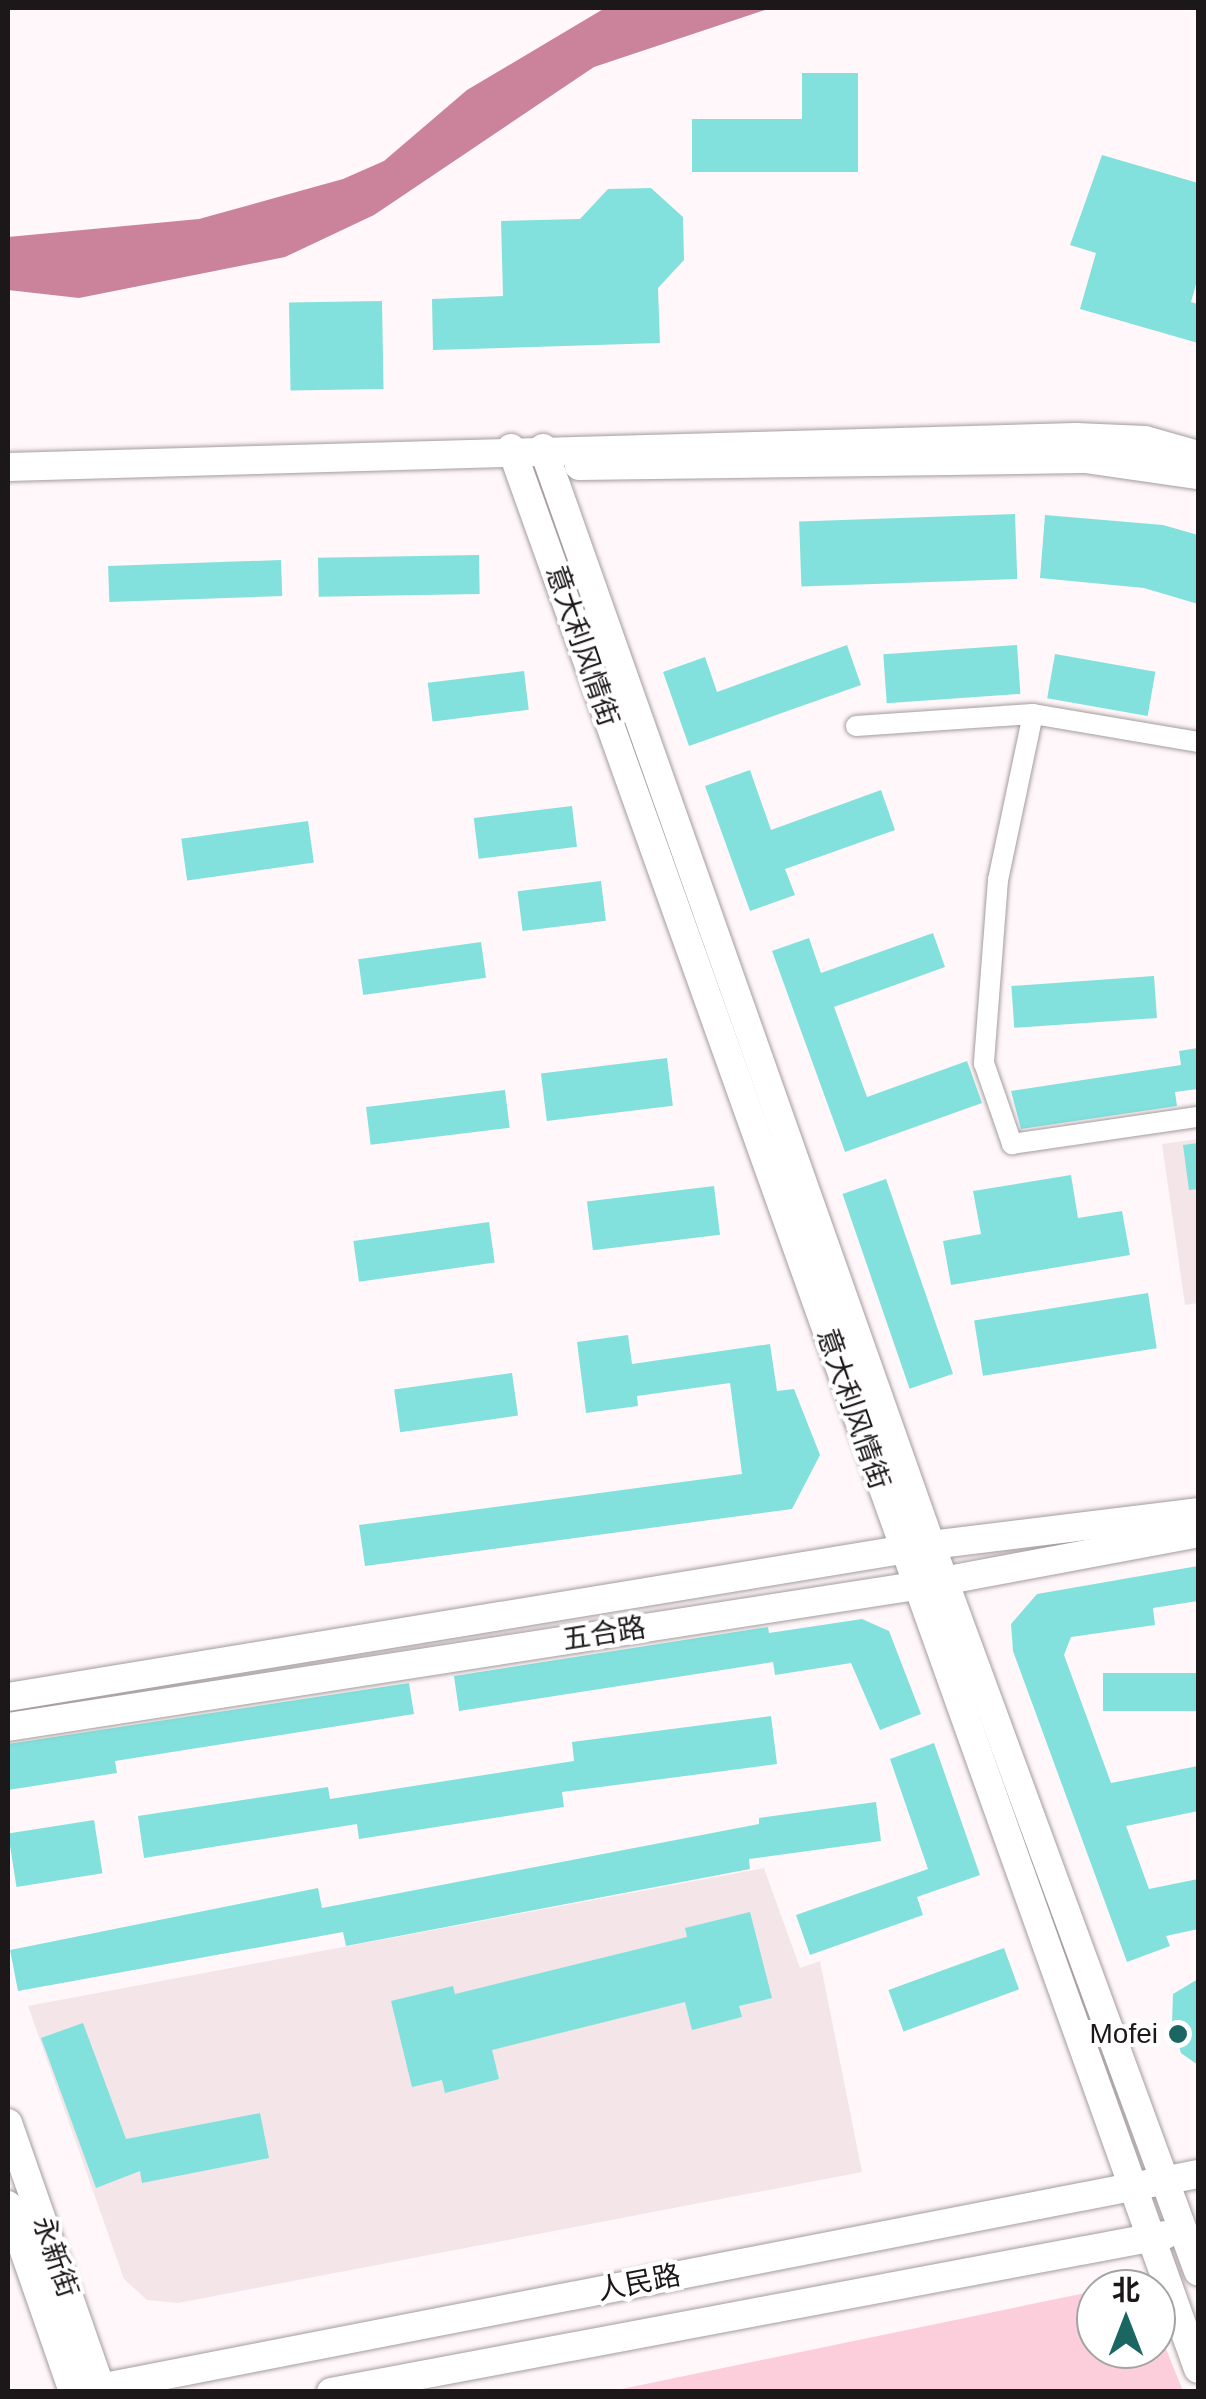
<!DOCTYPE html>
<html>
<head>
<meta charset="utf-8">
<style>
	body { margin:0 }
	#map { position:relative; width:1206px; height:2399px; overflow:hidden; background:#fff7f9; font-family:Helvetica,"Noto Sans SC",sans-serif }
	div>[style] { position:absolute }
	.built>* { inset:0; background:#f4e5e9 }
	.green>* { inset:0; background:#fccedc }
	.water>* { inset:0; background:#ca839a }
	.building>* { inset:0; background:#82e1dc; transform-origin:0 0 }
	.roads { filter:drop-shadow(0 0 2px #a59c9e) drop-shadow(0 0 2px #a59c9e) }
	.street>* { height:20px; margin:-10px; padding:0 10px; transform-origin:10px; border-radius:10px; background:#fff }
	.secondary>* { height:28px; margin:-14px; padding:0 14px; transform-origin:14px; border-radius:14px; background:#fff }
	.dots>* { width:28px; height:28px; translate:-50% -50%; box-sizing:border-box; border:5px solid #fff; border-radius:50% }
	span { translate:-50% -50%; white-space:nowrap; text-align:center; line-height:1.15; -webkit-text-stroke:8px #fff; paint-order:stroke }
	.street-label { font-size:28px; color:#1c1819 }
	.poi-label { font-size:28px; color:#1c1819 }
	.right { translate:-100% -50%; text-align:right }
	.frame { position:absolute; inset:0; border:10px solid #1c1819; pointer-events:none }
	.north { position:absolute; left:1076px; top:2269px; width:100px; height:100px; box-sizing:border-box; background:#fff; border:2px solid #a4a3a3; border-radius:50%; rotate:0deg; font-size:28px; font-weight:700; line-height:40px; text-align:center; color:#1c1819 }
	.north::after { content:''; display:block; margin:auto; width:35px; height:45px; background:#196663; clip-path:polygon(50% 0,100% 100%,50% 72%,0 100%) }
</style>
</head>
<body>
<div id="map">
	<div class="built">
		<i style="clip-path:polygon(1198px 1139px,1198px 1303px,1185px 1305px,1162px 1144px)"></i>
		<i style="clip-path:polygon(764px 1868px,800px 1968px,820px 1961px,862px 2172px,178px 2303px,147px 2300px,124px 2279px,28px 2006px)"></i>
	</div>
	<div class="green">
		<i style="clip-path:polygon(1095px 2291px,1096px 2349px,1156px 2349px,1156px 2324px,1183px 2391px,612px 2391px)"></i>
	</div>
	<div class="water">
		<i style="clip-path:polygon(605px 8px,771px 8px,594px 67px,374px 215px,285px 257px,79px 298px,8px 290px,8px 237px,199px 219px,343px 179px,384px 161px,467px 90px)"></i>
	</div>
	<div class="building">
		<i style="clip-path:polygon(802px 73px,858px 73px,858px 172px,692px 172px,692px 119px,802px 119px)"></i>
		<i style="clip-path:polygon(1102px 155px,1198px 183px,1198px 277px,1191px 302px,1198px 304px,1198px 343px,1080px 309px,1096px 253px,1070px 245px)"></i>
		<i style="clip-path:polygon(651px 188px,683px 217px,684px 260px,658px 288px,660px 343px,433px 350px,432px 299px,503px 296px,501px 221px,580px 219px,608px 189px)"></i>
		<i style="left:382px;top:301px;width:88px;height:93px;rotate:89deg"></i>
		<i style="left:1015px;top:514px;width:65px;height:216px;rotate:88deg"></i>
		<i style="clip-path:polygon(1045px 515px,1163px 525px,1198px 535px,1198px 604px,1144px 588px,1040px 578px)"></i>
		<i style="left:479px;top:555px;width:39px;height:161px;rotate:89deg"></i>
		<i style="left:281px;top:560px;width:36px;height:173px;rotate:88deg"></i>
		<i style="clip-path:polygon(847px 645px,861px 685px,689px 746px,663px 672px,705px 657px,717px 692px)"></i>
		<i style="left:1017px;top:645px;width:49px;height:134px;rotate:86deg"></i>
		<i style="left:1055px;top:654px;width:102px;height:45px;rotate:10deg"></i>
		<i style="left:524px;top:671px;width:39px;height:97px;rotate:83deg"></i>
		<i style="clip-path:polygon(750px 770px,771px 830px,881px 790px,895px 830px,785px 869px,795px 895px,750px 911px,705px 786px)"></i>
		<i style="left:572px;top:806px;width:41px;height:99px;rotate:83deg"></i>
		<i style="left:308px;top:821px;width:42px;height:128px;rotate:82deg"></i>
		<i style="left:601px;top:881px;width:40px;height:84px;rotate:83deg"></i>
		<i style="clip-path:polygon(933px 933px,945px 967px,834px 1007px,867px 1097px,967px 1061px,982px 1103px,845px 1152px,772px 951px,809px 938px,821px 973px)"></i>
		<i style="left:481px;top:942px;width:36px;height:124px;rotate:82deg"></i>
		<i style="left:1154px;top:976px;width:42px;height:143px;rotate:86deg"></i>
		<i style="clip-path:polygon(1198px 1048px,1198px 1089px,1175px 1092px,1177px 1106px,1021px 1129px,1011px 1091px,1181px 1065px,1179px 1051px)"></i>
		<i style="left:667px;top:1058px;width:48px;height:127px;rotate:83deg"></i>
		<i style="left:505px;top:1090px;width:38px;height:140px;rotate:83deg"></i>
		<i style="clip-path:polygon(1198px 1143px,1198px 1189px,1189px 1190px,1183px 1145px)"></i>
		<i style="clip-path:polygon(1071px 1175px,1078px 1218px,1122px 1211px,1130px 1255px,951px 1285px,943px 1241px,981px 1234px,973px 1191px)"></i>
		<i style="left:886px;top:1179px;width:206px;height:46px;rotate:71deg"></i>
		<i style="left:714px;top:1186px;width:49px;height:128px;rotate:83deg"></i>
		<i style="left:489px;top:1222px;width:41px;height:137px;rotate:82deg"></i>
		<i style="left:1148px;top:1293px;width:56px;height:176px;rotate:81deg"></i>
		<i style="clip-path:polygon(628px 1335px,632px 1364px,770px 1344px,777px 1391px,794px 1389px,820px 1455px,792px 1509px,365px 1566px,359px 1525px,742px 1474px,730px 1383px,637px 1396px,638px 1406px,586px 1413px,577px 1342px)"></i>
		<i style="left:512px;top:1373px;width:43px;height:119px;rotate:82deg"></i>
		<i style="clip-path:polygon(1198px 1566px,1198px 1601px,1153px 1608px,1155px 1625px,1071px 1637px,1064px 1655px,1111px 1783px,1198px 1766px,1198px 1811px,1126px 1826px,1149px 1889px,1198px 1879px,1198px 1929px,1166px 1936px,1170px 1946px,1127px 1962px,1013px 1651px,1011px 1624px,1037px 1594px)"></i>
		<i style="clip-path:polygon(862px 1619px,889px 1631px,921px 1714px,880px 1730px,851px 1663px,775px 1675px,773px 1662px,459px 1711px,454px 1676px,768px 1627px,769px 1633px)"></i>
		<i style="left:1198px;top:1673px;width:38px;height:95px;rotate:90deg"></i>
		<i style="clip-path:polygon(409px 1683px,414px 1714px,115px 1761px,117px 1773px,8px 1790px,8px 1744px)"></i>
		<i style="clip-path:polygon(771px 1716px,777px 1764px,562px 1792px,564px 1807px,359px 1839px,357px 1824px,144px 1858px,138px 1816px,328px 1787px,330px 1799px,574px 1761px,572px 1742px)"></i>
		<i style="clip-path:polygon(934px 1743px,980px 1875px,917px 1897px,923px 1915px,810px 1955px,796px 1915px,928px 1869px,890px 1759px)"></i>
		<i style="clip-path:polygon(876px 1802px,881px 1841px,749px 1859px,750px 1869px,346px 1946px,343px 1932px,18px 1991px,10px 1950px,318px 1888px,322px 1908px,759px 1824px,759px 1818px)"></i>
		<i style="left:94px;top:1820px;width:54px;height:87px;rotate:81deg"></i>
		<i style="clip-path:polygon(750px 1912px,772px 1998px,739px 2006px,742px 2017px,692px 2030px,685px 2002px,492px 2050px,499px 2079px,445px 2093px,442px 2080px,412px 2087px,391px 2001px,453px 1986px,455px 1994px,687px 1937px,685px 1928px)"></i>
		<i style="left:1004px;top:1948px;width:44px;height:123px;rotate:70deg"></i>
		<i style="clip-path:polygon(1198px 1979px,1198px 2065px,1181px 2053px,1172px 2023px,1173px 1994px)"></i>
		<i style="clip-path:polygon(83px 2023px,126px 2139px,260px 2113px,269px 2158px,142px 2183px,140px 2171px,96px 2188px,41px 2038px)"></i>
	</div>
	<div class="roads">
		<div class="street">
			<i style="left:1033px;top:714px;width:170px;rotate:101.9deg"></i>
			<i style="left:998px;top:880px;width:184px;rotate:94.4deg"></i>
			<i style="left:984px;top:1063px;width:86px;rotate:70.9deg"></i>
			<i style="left:1012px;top:1144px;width:188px;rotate:-8.3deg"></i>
			<i style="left:856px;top:726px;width:177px;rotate:-3.9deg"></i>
			<i style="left:1033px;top:714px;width:167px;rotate:9.6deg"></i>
		</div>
		<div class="secondary">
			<i style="left:511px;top:448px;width:2040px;rotate:70.32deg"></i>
			<i style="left:543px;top:448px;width:1164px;rotate:70.52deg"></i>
			<i style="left:931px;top:1545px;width:774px;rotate:69.81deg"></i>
			<i style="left:579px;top:466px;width:506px;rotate:-0.79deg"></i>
			<i style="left:1085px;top:459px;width:114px;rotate:8.1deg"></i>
			<i style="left:8px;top:467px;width:1068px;rotate:-1.61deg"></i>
			<i style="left:1076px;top:437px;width:69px;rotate:2.5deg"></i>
			<i style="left:1145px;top:440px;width:55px;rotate:15.8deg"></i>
			<i style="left:8px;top:1697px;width:935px;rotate:-9.35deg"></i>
			<i style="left:931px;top:1545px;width:269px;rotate:-7deg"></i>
			<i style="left:8px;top:1727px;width:919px;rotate:-8.83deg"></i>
			<i style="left:916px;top:1586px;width:287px;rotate:-10.6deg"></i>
			<i style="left:8px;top:2123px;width:285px;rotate:70.7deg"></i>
			<i style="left:8px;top:2205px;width:198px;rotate:70.8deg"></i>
			<i style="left:79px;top:2392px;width:1140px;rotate:-11.02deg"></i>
			<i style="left:331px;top:2392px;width:849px;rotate:-10.66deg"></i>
		</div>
	</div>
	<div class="dots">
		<i style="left:1178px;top:2034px;background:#196663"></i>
	</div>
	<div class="street-label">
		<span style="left:582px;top:646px;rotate:71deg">意大利风情街</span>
		<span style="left:853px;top:1409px;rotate:71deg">意大利风情街</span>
		<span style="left:604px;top:1634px;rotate:-9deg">五合路</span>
		<span style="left:55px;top:2257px;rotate:71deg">永新街</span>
		<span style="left:639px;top:2283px;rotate:-11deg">人民路</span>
	</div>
	<div class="poi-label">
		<span class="right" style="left:1158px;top:2034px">Mofei</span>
	</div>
	<div class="frame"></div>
	<div class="north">北</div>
</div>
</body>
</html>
